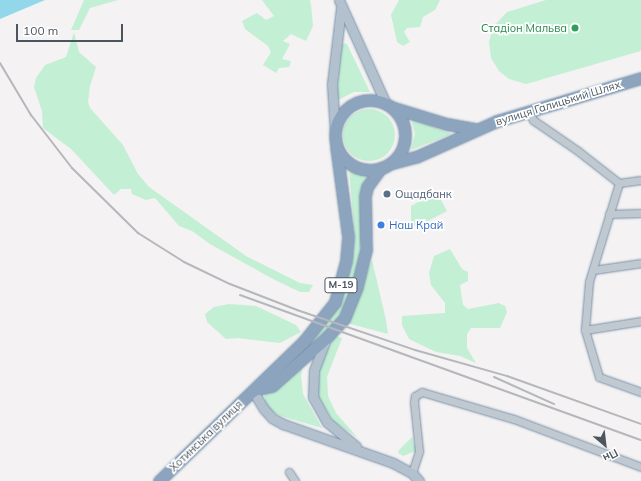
<!DOCTYPE html>
<html>
<head>
<meta charset="utf-8">
<style>
	body { margin:0 }
	#map { position:relative; width:641px; height:481px; overflow:hidden; background:#f4f2f2; font-family:Mulish,sans-serif }
	div>[style] { position:absolute }
	.green>* { inset:0; background:#c3efd4 }
	.round { border-radius:50% }
	.water>* { inset:0; background:#92d8ea }
	.roads { filter:drop-shadow(0 0 1px #778faa) drop-shadow(0 0 1px #778faa) }
	.minor>* { height:7px; margin:-3.5px; padding:0 3.5px; transform-origin:3.5px; border-radius:3.5px; background:#c1c9d0 }
	.major>* { height:9px; margin:-4.5px; padding:0 4.5px; transform-origin:4.5px; border-radius:4.5px; background:#b3c1cf }
	.highway>* { height:11px; margin:-5.5px; padding:0 5.5px; transform-origin:5.5px; border-radius:5.5px; background:#8ca4be }
	.highway>.ring { margin:-5.5px; padding:0; box-sizing:content-box; background:none; border:11px solid #8ca4be; border-radius:50% }
	.rail>* { height:2px; margin:-1px; padding:0 1px; transform-origin:1px; border-radius:1px; background:#b4b7bc }
	.dots>* { width:11px; height:11px; translate:-50% -50%; box-sizing:border-box; border:2px solid #fff; border-radius:50% }
	span { translate:-50% -50%; white-space:nowrap; text-align:center; line-height:1.15; -webkit-text-stroke:3.5px #fff; paint-order:stroke }
	.shield-label span { padding:1px 3px; background:#fff; border:1px solid; border-radius:3px; -webkit-text-stroke-width:0 }
	.shield-label { font-size:10px; color:#4a555f; font-weight:700 }
	.leisure-label { font-size:11px; color:#27864d }
	.right { translate:-100% -50%; text-align:right }
	.street-label { font-size:11px; color:#4a555f }
	.service-label { font-size:11px; color:#4e5e75 }
	.left { translate:0 -50%; text-align:left }
	.shop-label { font-size:11px; color:#366cbe }
	.north { position:absolute; left:585px; top:425px; width:40px; height:40px; -webkit-text-stroke:3px #fff; paint-order:stroke; rotate:152deg; font-size:11px; font-weight:700; line-height:16px; text-align:center; color:#4a555f }
	.north::after { content:''; display:block; margin:auto; width:14px; height:18px; background:#4a555f; clip-path:polygon(50% 0,100% 100%,50% 72%,0 100%) }
	.scale { position:absolute; left:16px; top:24px; width:107px; height:18px; box-sizing:border-box; border:2px solid #4a555f; border-top:0; padding-left:5px; font-size:12px; line-height:14px; white-space:nowrap; color:#4a555f; -webkit-text-stroke:3px #fff; paint-order:stroke }
</style>
</head>
<body>
<div id="map">
	<div class="green">
		<i style="clip-path:polygon(84px 0,118px 0,90px 8px,79px 30px,71px 30px)"></i>
		<i style="clip-path:polygon(262px 0,310px 0,311px 4px,313px 26px,306px 41px,291px 34px,283px 41px,290px 44px,282px 59px,291px 61px,289px 67px,279px 68px,276px 73px,263px 65px,271px 52px,268px 46px,245px 29px,242px 21px,257px 13px,266px 20px,274px 16px)"></i>
		<i style="clip-path:polygon(399px 0,440px 0,435px 10px,423px 17px,420px 27px,407px 28px,404px 32px,410px 42px,403px 46px,397px 42px,391px 15px)"></i>
		<i style="clip-path:polygon(546px 0,641px 0,641px 51px,526px 84px,509px 79px,499px 71px,491px 58px,489px 42px,493px 27px,507px 12px)"></i>
		<i style="clip-path:polygon(74px 32px,79px 52px,96px 67px,90px 86px,88px 102px,90px 108px,123px 145px,138px 174px,149px 187px,246px 256px,300px 283px,313px 285px,309px 292px,300px 292px,273px 279px,210px 244px,192px 231px,179px 226px,155px 198px,146px 200px,132px 194px,131px 189px,121px 189px,114px 195px,71px 149px,43px 128px,42px 111px,34px 87px,36px 78px,45px 65px,66px 57px)"></i>
		<i style="clip-path:polygon(342px 43px,347px 44px,370px 92px,354px 92px,336px 101px)"></i>
		<i class="round" style="left:343px;top:109px;width:52px;height:52px"></i>
		<i style="clip-path:polygon(411px 117px,438px 129px,452px 134px,411px 150px,415px 134px)"></i>
		<i style="clip-path:polygon(349px 169px,367px 176px,360px 199px,361px 239px,358px 266px,348px 301px,336px 321px,306px 352px,268px 384px,331px 318px,341px 300px,352px 265px,355px 238px)"></i>
		<i style="clip-path:polygon(437px 192px,447px 211px,416px 227px,411px 223px,411px 206px)"></i>
		<i style="clip-path:polygon(450px 249px,462px 269px,468px 272px,468px 281px,460px 285px,463px 305px,468px 309px,499px 303px,505px 306px,507px 312px,500px 328px,471px 328px,467px 334px,467px 348px,476px 363px,460px 356px,436px 352px,409px 339px,402px 325px,402px 316px,445px 313px,445px 303px,431px 285px,429px 273px,434px 256px)"></i>
		<i style="clip-path:polygon(372px 260px,386px 320px,388px 334px,347px 323px)"></i>
		<i style="clip-path:polygon(229px 304px,256px 306px,296px 325px,301px 332px,280px 343px,238px 338px,226px 339px,207px 322px,205px 314px,214px 307px)"></i>
		<i style="clip-path:polygon(335px 336px,342px 338px,327px 377px,328px 396px,336px 413px,357px 437px,334px 422px,317px 394px,320px 366px)"></i>
		<i style="clip-path:polygon(303px 363px,301px 376px,303px 394px,322px 428px,284px 417px,271px 411px,266px 404px,264px 395px)"></i>
		<i style="clip-path:polygon(412px 437px,416px 451px,403px 456px,398px 453px,399px 450px)"></i>
	</div>
	<div class="water">
		<i style="clip-path:polygon(0 0,45px 0,0 19px)"></i>
	</div>
	<div class="roads">
		<div class="minor">
			<i style="left:529px;top:112px;width:9px;rotate:63deg"></i>
			<i style="left:533px;top:120px;width:55px;rotate:34.6deg"></i>
			<i style="left:578px;top:151px;width:52px;rotate:38deg"></i>
			<i style="left:619px;top:183px;width:103px;rotate:106.9deg"></i>
			<i style="left:589px;top:282px;width:48px;rotate:94.8deg"></i>
			<i style="left:585px;top:330px;width:49px;rotate:73.4deg"></i>
			<i style="left:599px;top:377px;width:45px;rotate:19.7deg"></i>
			<i style="left:619px;top:183px;width:22px;rotate:-8deg"></i>
			<i style="left:609px;top:214px;width:32px;rotate:-2deg"></i>
			<i style="left:593px;top:270px;width:49px;rotate:-8.3deg"></i>
			<i style="left:585px;top:330px;width:57px;rotate:-9.1deg"></i>
			<i style="left:289px;top:472px;width:11px;rotate:56deg"></i>
			<i style="left:412px;top:473px;width:23px;rotate:-72deg"></i>
			<i style="left:419px;top:451px;width:49px;rotate:-95.8deg"></i>
			<i style="left:414px;top:402px;width:6px;rotate:-81deg"></i>
			<i style="left:415px;top:396px;width:8px;rotate:-30deg"></i>
			<i style="left:422px;top:392px;width:96px;rotate:16.4deg"></i>
			<i style="left:514px;top:419px;width:136px;rotate:20.7deg"></i>
		</div>
		<div class="major">
			<i style="left:339px;top:0;width:114px;rotate:65.7deg"></i>
			<i style="left:335px;top:132px;width:48px;rotate:-93.6deg"></i>
			<i style="left:332px;top:84px;width:76px;rotate:-83.2deg"></i>
			<i style="left:326px;top:339px;width:34px;rotate:111deg"></i>
			<i style="left:314px;top:371px;width:26px;rotate:92deg"></i>
			<i style="left:313px;top:397px;width:29px;rotate:61deg"></i>
			<i style="left:327px;top:422px;width:38px;rotate:40deg"></i>
			<i style="left:253px;top:391px;width:21px;rotate:59deg"></i>
			<i style="left:264px;top:409px;width:12px;rotate:48deg"></i>
			<i style="left:272px;top:418px;width:13px;rotate:29deg"></i>
			<i style="left:283px;top:424px;width:117px;rotate:19.5deg"></i>
			<i style="left:393px;top:463px;width:21px;rotate:28deg"></i>
			<i style="left:412px;top:473px;width:11px;rotate:49deg"></i>
		</div>
		<div class="highway">
			<i class="ring" style="left:335px;top:100px;width:59px;height:59px"></i>
			<i style="left:391px;top:107px;width:59px;rotate:16.9deg"></i>
			<i style="left:447px;top:124px;width:28px;rotate:10deg"></i>
			<i style="left:389px;top:164px;width:28px;rotate:-15deg"></i>
			<i style="left:416px;top:157px;width:89px;rotate:-24deg"></i>
			<i style="left:497px;top:121px;width:150px;rotate:-16.6deg"></i>
			<i style="left:254px;top:390px;width:18px;rotate:-13deg"></i>
			<i style="left:272px;top:386px;width:72px;rotate:-41.6deg"></i>
			<i style="left:326px;top:338px;width:26px;rotate:-47deg"></i>
			<i style="left:344px;top:319px;width:35px;rotate:-68deg"></i>
			<i style="left:357px;top:286px;width:38px;rotate:-76deg"></i>
			<i style="left:366px;top:249px;width:53px;rotate:-91.1deg"></i>
			<i style="left:365px;top:196px;width:9px;rotate:-77deg"></i>
			<i style="left:367px;top:187px;width:24px;rotate:-54deg"></i>
			<i style="left:159px;top:481px;width:202px;rotate:-44deg"></i>
			<i style="left:304px;top:341px;width:50px;rotate:-51.5deg"></i>
			<i style="left:335px;top:302px;width:42px;rotate:-75deg"></i>
			<i style="left:346px;top:261px;width:25px;rotate:-85deg"></i>
			<i style="left:348px;top:236px;width:91px;rotate:-97.6deg"></i>
		</div>
	</div>
	<div class="rail">
		<i style="left:0;top:63px;width:61px;rotate:59.2deg"></i>
		<i style="left:31px;top:115px;width:67px;rotate:52.3deg"></i>
		<i style="left:72px;top:168px;width:93px;rotate:44.6deg"></i>
		<i style="left:138px;top:233px;width:54px;rotate:32.2deg"></i>
		<i style="left:184px;top:262px;width:51px;rotate:25.6deg"></i>
		<i style="left:230px;top:284px;width:72px;rotate:21.2deg"></i>
		<i style="left:297px;top:310px;width:125px;rotate:18.7deg"></i>
		<i style="left:415px;top:350px;width:96px;rotate:15.8deg"></i>
		<i style="left:507px;top:376px;width:142px;rotate:19.7deg"></i>
		<i style="left:240px;top:295px;width:426px;rotate:19.9deg"></i>
		<i style="left:494px;top:377px;width:66px;rotate:24.2deg"></i>
	</div>
	<div class="dots">
		<i style="left:575px;top:28px;background:#2e9e5b"></i>
		<i style="left:387px;top:194px;background:#5c6f8a"></i>
		<i style="left:381px;top:225px;background:#3f7fe0"></i>
	</div>
	<div class="shield-label">
		<span style="left:341px;top:285px">М-19</span>
	</div>
	<div class="leisure-label">
		<span class="right" style="left:567px;top:28px">Стадіон Мальва</span>
	</div>
	<div class="street-label">
		<span style="left:558px;top:103px;rotate:-17deg">вулиця Галицький Шлях</span>
		<span style="left:206px;top:436px;rotate:-44deg">Хотинська вулиця</span>
	</div>
	<div class="service-label">
		<span class="left" style="left:395px;top:194px">Ощадбанк</span>
	</div>
	<div class="shop-label">
		<span class="left" style="left:389px;top:225px">Наш Край</span>
	</div>
	<div class="north">Пн</div>
	<div class="scale">100 m</div>
</div>
</body>
</html>
